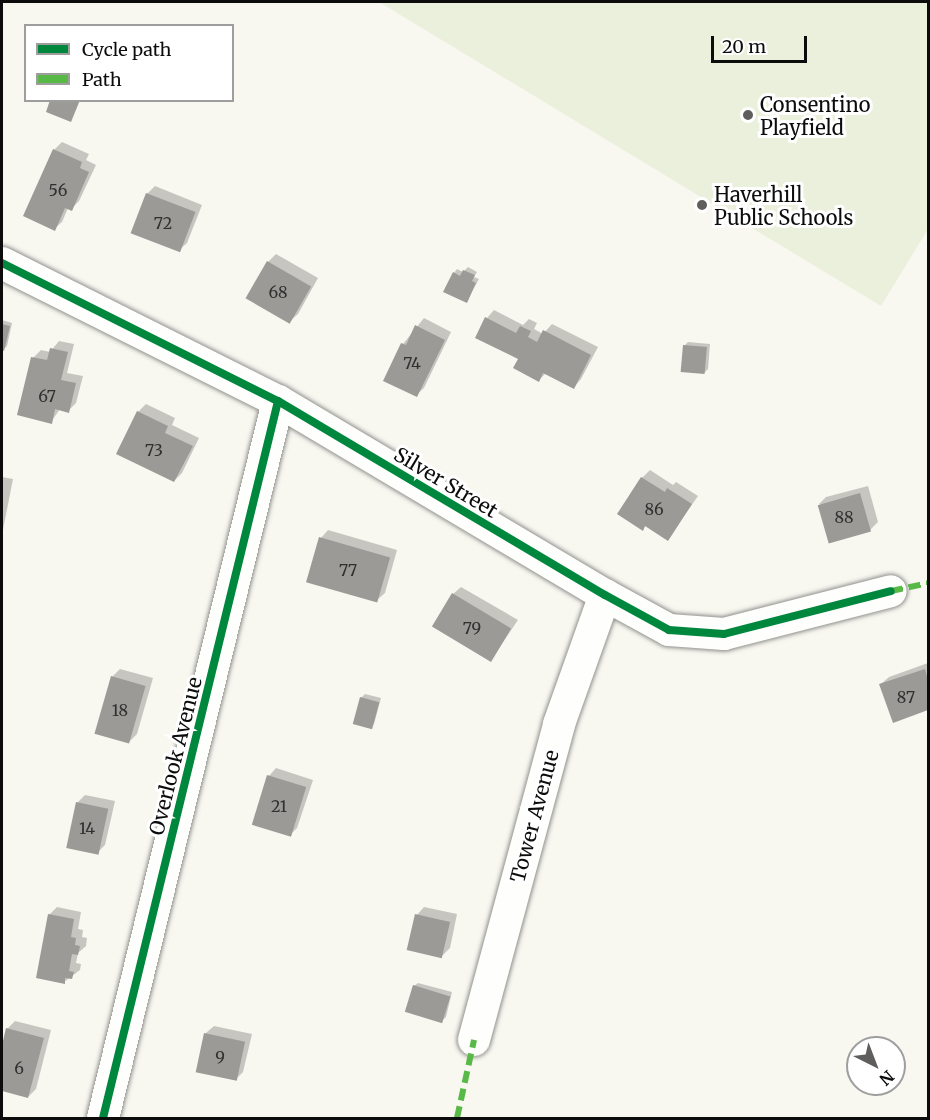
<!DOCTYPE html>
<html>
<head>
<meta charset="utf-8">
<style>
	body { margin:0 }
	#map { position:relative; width:930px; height:1120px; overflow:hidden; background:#f8f7f0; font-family:Merriweather,serif }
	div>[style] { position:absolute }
	.pitch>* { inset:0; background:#ebf0dc }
	.shadow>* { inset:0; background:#0003 }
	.building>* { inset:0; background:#9c9a96; transform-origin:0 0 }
	.roads { filter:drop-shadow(0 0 2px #92928f) drop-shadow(0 0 2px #92928f) }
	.street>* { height:32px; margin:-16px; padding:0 16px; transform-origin:16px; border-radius:16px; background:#fefefd }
	.quiet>* { height:6px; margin-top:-3px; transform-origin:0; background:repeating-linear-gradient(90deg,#58b947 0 12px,transparent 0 18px) }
	.cycleway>* { height:8px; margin:-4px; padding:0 4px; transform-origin:4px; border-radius:4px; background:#00873e }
	.dots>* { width:16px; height:16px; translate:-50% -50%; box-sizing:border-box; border:3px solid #fff; border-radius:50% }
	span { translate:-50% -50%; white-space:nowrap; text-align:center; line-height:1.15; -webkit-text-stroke:6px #fff; paint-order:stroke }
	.number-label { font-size:16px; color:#30302e }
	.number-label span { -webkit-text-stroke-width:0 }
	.poi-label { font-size:20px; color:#0c0c0c }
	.left { translate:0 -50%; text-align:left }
	.street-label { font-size:20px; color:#0c0c0c }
	.frame { position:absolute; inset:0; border:3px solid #0c0c0c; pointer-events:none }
	.legend { position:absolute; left:24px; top:24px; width:210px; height:78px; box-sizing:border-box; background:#fff; border:2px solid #9e9e9e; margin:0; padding:8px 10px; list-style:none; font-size:18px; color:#0c0c0c }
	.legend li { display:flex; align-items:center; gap:12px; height:30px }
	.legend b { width:30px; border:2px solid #9e9e9e }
	.north { position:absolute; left:846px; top:1036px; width:60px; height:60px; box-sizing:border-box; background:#fff; border:2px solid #9e9e9e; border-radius:50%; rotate:138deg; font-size:16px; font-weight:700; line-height:24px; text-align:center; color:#0c0c0c }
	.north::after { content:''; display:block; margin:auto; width:21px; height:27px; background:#5f5e5c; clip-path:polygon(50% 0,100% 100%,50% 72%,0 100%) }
	.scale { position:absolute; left:711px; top:36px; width:96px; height:27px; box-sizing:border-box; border:3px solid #0c0c0c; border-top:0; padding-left:8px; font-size:18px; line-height:21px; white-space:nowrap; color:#0c0c0c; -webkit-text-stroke:4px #fff; paint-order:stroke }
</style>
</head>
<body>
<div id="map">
	<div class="pitch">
		<i style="clip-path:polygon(379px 2px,928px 2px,928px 229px,881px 306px)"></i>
	</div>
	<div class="shadow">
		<i style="clip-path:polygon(62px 142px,89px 154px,86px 160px,96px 165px,79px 201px,71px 209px,68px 208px,62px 222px,54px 229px,54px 150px)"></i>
		<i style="clip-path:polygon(155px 186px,202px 205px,187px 243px,179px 250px,147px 194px)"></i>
		<i style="clip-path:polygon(276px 254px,318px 278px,298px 314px,290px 321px,248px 298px,268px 262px)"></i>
		<i style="clip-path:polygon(468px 267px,477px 272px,474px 277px,479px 279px,466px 302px,454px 273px,457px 269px,463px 272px)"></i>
		<i style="clip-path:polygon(494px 310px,523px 325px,529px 319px,537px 323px,534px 329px,543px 334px,552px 324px,598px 347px,581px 379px,574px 387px,546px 373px,539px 380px,487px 318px)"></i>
		<i style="clip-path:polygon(424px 318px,451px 332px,424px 388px,416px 395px,403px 344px)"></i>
		<i style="clip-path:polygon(2px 320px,12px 323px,7px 346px,4px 349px)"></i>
		<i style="clip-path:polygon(59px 341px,74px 344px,67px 373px,83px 376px,76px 403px,68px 411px,60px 409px,51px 422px,33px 358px,41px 350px,50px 352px)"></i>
		<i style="clip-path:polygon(688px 342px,710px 344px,708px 369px,704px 373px,685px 345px)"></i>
		<i style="clip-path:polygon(146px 404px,175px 418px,172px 425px,199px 438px,182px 473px,174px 481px,138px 412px)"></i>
		<i style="clip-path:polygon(650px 470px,673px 485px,676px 482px,698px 496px,668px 539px,646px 525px,643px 529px,642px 478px)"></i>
		<i style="clip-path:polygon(2px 477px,13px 479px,2px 535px)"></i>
		<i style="clip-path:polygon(868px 486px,878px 522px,870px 530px,819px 504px,826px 497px)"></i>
		<i style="clip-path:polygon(328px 530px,397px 550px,385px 593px,377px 600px,321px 538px)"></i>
		<i style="clip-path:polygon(461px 587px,518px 620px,491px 660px,453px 594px)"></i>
		<i style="clip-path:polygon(928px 663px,928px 709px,894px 721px,881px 684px,889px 677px)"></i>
		<i style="clip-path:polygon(120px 669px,153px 678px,137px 734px,129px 742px,112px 677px)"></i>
		<i style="clip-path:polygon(365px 694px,381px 698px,374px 724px,370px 728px,361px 698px)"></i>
		<i style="clip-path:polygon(276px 768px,313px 780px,297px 828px,290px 835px,269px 776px)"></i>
		<i style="clip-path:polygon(85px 795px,115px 801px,105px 845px,97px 853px,77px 803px)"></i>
		<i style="clip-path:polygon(57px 907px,81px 912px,78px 929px,83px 930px,82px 937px,87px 938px,86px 946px,78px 953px,76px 963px,81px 964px,80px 970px,64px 982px,49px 915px)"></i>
		<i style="clip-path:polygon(424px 907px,457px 914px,450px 948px,442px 956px,417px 915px)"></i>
		<i style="clip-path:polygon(418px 983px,452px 992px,446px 1017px,443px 1020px,414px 986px)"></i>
		<i style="clip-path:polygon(15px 1021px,51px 1030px,36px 1089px,28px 1097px,2px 1090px,2px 1051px,7px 1029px)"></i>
		<i style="clip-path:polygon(214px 1026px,252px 1034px,243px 1072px,235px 1080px,197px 1071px,206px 1033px)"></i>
	</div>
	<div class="building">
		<i style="clip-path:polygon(50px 100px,80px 100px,71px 122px,46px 112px)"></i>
		<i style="clip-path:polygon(53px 149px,82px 162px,80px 168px,89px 172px,72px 211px,65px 208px,55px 231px,23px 216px)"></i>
		<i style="left:146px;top:193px;width:53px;height:43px;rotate:21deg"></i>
		<i style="left:267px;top:261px;width:51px;height:43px;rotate:30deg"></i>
		<i style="clip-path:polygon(463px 270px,475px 275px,472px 281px,476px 283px,467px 303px,443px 292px,453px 272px,460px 276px)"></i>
		<i style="clip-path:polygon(485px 317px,516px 333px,520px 326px,531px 331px,528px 337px,537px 342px,543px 330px,591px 355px,574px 389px,543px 373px,539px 382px,513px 368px,518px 359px,475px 338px)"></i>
		<i style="clip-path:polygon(2px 324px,10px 326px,4px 351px,2px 350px)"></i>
		<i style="clip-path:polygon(415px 325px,445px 340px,417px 397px,383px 381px,401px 343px,406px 345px)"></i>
		<i style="left:683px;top:345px;width:24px;height:27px;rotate:5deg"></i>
		<i style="clip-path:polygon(50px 348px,68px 352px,61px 380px,76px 383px,69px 413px,55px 409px,52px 424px,17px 415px,31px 357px,47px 360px)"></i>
		<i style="clip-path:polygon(137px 411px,168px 426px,165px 433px,193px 446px,174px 482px,116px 454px)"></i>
		<i style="clip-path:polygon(641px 477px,665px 492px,667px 488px,692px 504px,668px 541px,645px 526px,643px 531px,617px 514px)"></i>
		<i style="left:860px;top:493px;width:40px;height:44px;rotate:74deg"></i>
		<i style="left:319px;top:537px;width:74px;height:47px;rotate:16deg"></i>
		<i style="left:452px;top:593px;width:69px;height:39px;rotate:31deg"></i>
		<i style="clip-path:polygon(925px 669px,928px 680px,928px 710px,893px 723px,879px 684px)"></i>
		<i style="left:111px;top:676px;width:36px;height:60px;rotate:16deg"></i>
		<i style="left:360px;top:697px;width:20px;height:28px;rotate:15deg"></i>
		<i style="left:267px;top:775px;width:41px;height:52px;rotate:17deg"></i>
		<i style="left:76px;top:802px;width:33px;height:47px;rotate:12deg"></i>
		<i style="clip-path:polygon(48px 914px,74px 919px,71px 937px,76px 938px,75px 945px,80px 946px,78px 955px,72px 954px,69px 971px,74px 972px,72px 979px,65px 978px,65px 984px,36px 978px)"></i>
		<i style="left:415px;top:914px;width:36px;height:37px;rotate:13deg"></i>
		<i style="left:413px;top:985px;width:39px;height:28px;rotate:17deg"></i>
		<i style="clip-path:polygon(6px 1028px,44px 1038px,28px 1098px,2px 1091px,2px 1045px)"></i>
		<i style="left:204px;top:1033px;width:42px;height:40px;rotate:12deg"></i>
	</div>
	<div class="roads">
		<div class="street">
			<i style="left:2px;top:263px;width:309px;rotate:26.6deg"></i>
			<i style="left:278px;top:401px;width:380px;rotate:30.7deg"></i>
			<i style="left:605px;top:595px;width:73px;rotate:28.7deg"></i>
			<i style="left:669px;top:630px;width:55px;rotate:4.2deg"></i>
			<i style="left:724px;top:634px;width:172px;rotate:-14.4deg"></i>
			<i style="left:474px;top:1040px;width:327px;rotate:-74.9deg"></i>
			<i style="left:559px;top:724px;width:137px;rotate:-70.4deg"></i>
			<i style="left:103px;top:1118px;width:738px;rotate:-76.28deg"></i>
		</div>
	</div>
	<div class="quiet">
		<i style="left:891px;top:591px;width:38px;rotate:-12deg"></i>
		<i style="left:457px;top:1118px;width:80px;rotate:-77.7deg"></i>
	</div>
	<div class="cycleway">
		<i style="left:2px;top:263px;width:309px;rotate:26.6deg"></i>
		<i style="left:278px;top:401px;width:380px;rotate:30.7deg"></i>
		<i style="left:605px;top:595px;width:73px;rotate:28.7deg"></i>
		<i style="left:669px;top:630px;width:55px;rotate:4.2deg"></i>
		<i style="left:724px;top:634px;width:172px;rotate:-14.4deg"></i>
		<i style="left:103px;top:1118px;width:738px;rotate:-76.28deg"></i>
	</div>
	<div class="dots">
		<i style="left:748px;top:115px;background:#5f5e5c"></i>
		<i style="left:702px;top:205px;background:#5f5e5c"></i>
	</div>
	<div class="number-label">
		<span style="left:58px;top:190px">56</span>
		<span style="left:163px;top:223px">72</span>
		<span style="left:278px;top:292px">68</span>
		<span style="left:412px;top:363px">74</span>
		<span style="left:47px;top:396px">67</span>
		<span style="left:154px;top:450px">73</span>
		<span style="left:654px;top:509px">86</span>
		<span style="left:844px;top:517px">88</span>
		<span style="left:348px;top:570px">77</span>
		<span style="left:472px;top:628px">79</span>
		<span style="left:906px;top:697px">87</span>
		<span style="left:120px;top:710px">18</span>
		<span style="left:279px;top:806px">21</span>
		<span style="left:87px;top:828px">14</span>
		<span style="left:220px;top:1057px">9</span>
		<span style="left:19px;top:1068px">6</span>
	</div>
	<div class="poi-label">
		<span class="left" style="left:760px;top:116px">Consentino<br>Playfield</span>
		<span class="left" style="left:714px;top:206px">Haverhill<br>Public Schools</span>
	</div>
	<div class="street-label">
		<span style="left:446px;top:482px;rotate:31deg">Silver Street</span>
		<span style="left:175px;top:756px;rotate:-76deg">Overlook Avenue</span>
		<span style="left:534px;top:816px;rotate:-75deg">Tower Avenue</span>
	</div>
	<div class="frame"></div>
	<ul class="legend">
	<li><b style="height:8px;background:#00873e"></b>Cycle path</li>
	<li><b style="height:8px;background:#58b947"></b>Path</li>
	</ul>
	<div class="north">N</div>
	<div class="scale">20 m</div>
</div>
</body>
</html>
